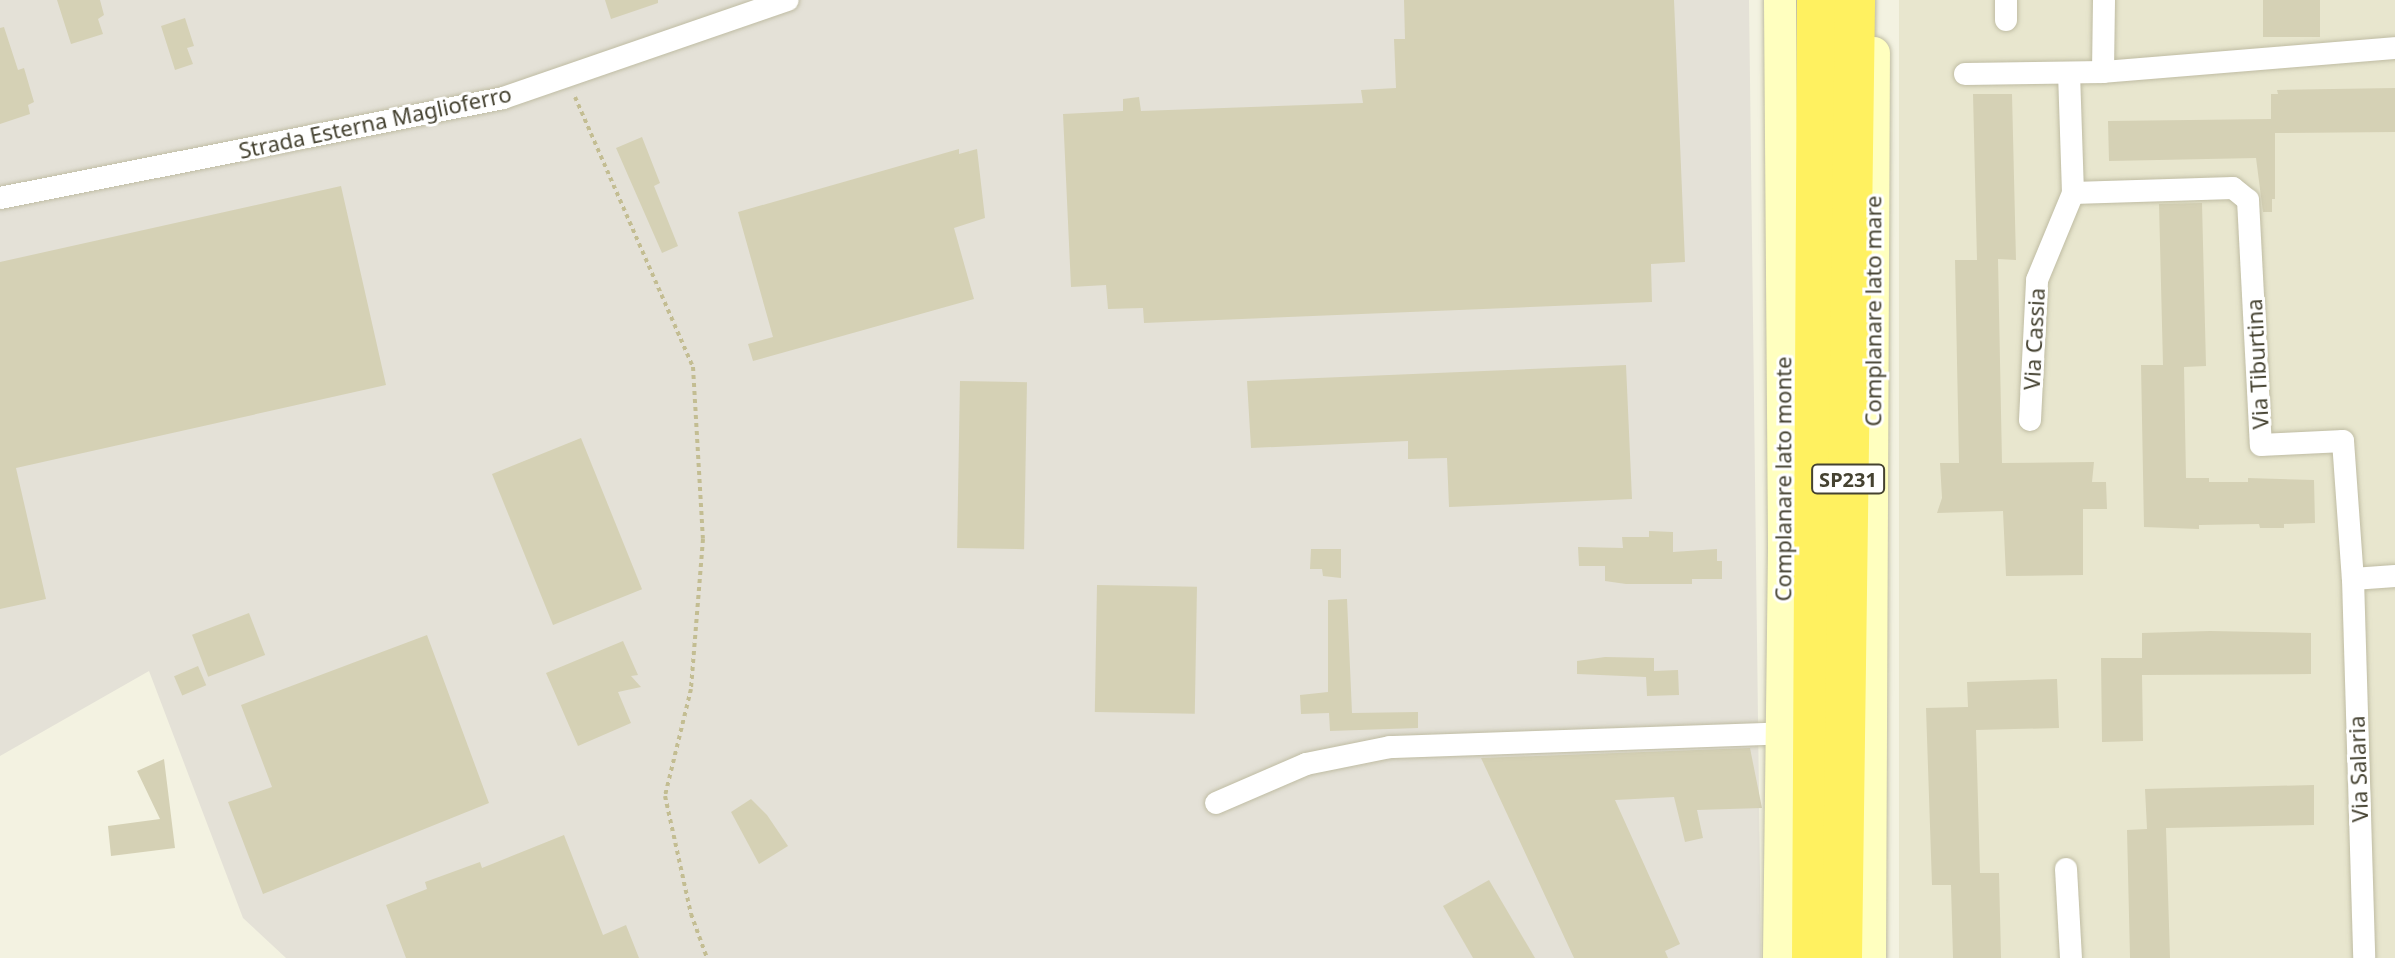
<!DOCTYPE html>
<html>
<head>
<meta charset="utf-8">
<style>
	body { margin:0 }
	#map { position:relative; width:2395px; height:958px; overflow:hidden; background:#f3f2e1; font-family:"Noto Sans",sans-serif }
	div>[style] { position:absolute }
	.residential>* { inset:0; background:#e8e6ce; transform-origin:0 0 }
	.industrial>* { inset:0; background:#e4e1d7 }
	.building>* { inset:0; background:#d5d1b5; transform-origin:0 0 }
	.path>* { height:4px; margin-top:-2px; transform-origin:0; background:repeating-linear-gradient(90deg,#c3bd92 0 4px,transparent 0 8px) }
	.roads { filter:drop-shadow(0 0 2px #bfbca3) drop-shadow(0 0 2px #bfbca3) }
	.street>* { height:22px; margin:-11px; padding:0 11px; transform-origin:11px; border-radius:11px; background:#fff }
	.secondary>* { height:32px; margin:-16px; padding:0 16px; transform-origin:16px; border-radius:16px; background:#ffffbf }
	.highway>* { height:40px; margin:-20px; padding:0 20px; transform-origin:20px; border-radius:20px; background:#fff160 }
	span { translate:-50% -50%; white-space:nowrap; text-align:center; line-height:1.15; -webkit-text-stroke:6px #fff; paint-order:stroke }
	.shield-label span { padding:2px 6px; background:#fff; border:2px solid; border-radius:6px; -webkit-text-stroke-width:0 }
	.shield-label { font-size:20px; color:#454231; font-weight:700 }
	.street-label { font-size:22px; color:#454231 }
</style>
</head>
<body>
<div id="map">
	<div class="residential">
		<i style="left:1899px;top:0;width:496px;height:958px"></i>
	</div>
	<div class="industrial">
		<i style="clip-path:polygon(0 0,1749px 0,1761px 958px,286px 958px,243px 918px,149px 671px,0 756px)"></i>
	</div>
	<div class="building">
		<i style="clip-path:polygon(57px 0,100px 0,104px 15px,98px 19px,103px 34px,71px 44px)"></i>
		<i style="clip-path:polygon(605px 0,658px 0,658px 3px,611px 19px)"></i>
		<i style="clip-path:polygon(1404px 0,1674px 0,1685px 262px,1651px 264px,1652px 302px,1144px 323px,1143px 308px,1108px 309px,1106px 285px,1071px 287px,1063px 114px,1123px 111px,1123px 99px,1139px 97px,1141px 111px,1363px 103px,1361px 90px,1396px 88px,1394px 39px,1405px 39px)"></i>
		<i style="left:2263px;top:0;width:57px;height:37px"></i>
		<i style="clip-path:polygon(185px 18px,194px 46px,187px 48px,193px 64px,175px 70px,161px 26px)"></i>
		<i style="clip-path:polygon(4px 27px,18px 70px,24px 68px,34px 102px,28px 105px,30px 114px,0 124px,0 28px)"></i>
		<i style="clip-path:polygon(2395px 88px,2395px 132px,2275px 133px,2275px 199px,2272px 199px,2272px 212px,2263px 212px,2256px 158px,2109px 161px,2108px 121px,2271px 119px,2271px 94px,2278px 94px,2277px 90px)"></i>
		<i style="clip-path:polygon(1973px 94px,2012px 94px,2016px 260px,1998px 259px,2002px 463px,2094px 462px,2092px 482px,2106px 482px,2107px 509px,2083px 509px,2083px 575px,2006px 576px,2003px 511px,1937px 513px,1942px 498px,1940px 463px,1959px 463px,1955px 260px,1977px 260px)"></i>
		<i style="clip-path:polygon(642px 137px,660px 183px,654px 186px,678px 246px,662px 253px,616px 148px)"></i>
		<i style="clip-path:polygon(959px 149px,959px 154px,977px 149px,985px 218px,954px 228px,974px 299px,753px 361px,748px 344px,773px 337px,738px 212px)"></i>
		<i style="clip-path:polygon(341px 186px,386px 385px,16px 468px,46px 599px,0 609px,0 262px)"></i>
		<i style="clip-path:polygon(2202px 203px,2206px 366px,2184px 367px,2186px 478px,2209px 478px,2209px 482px,2248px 482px,2248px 478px,2314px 480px,2315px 523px,2284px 524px,2284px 528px,2260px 528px,2259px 524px,2199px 525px,2199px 529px,2144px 527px,2141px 365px,2163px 365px,2159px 204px)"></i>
		<i style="clip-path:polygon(1626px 365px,1632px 499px,1449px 507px,1447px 458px,1408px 459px,1408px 441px,1251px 448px,1247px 381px)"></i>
		<i style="left:960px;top:381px;width:67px;height:167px;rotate:1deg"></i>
		<i style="left:581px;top:438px;width:163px;height:96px;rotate:68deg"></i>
		<i style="clip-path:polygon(1649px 531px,1673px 532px,1673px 552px,1717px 549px,1717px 561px,1722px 561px,1722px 579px,1692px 579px,1692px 584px,1626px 584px,1605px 581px,1605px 566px,1579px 566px,1578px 547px,1623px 548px,1622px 537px,1649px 537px)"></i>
		<i style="clip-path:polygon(1311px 549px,1341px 549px,1341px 578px,1323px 576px,1322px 569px,1310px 569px)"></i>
		<i style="left:1097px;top:585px;width:100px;height:127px;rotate:1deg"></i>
		<i style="clip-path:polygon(1347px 599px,1352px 713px,1418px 712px,1418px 728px,1330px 731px,1329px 713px,1301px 714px,1300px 695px,1328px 692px,1328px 600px)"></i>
		<i style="left:249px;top:613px;width:45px;height:61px;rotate:69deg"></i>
		<i style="clip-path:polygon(2210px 631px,2311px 633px,2311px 674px,2142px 675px,2143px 741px,2102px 742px,2101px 658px,2142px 658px,2142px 633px)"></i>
		<i style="clip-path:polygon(427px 635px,489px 803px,263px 894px,228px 802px,272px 787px,241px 705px)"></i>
		<i style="clip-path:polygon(623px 641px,638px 675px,631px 676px,641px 687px,618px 692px,631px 723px,578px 746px,546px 673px)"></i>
		<i style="clip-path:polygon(1605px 657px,1654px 658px,1654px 671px,1678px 670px,1679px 695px,1647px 696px,1646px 677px,1577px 674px,1577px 661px)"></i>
		<i style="left:198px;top:666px;width:21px;height:26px;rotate:67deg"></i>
		<i style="clip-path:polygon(2057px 679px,2059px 728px,1976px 730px,1980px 873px,1999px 873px,2001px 958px,1953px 958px,1951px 885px,1932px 885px,1926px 708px,1968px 707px,1967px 682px)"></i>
		<i style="clip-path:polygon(1750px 748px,1762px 808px,1697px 810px,1703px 838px,1685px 842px,1674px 797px,1615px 800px,1680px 944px,1665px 951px,1668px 958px,1574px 958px,1481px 758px)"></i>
		<i style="clip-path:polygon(164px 759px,175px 848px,111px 856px,108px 826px,160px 819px,137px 771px)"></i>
		<i style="clip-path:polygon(2314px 785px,2314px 825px,2166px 828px,2170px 958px,2130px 958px,2127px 830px,2147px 829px,2145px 789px)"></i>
		<i style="clip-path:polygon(751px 799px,767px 815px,788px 846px,759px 864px,731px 812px)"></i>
		<i style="clip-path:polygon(564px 835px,603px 935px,626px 925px,639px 958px,406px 958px,386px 905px,427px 889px,425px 882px,480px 862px,482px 868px)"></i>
		<i style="clip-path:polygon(1489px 880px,1535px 958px,1473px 958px,1443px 906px)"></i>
	</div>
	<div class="path">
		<i style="left:575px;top:97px;width:295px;rotate:66.4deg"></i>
		<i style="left:693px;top:367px;width:172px;rotate:86.7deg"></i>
		<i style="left:703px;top:539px;width:150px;rotate:94.6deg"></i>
		<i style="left:691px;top:689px;width:110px;rotate:103.7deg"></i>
		<i style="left:665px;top:796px;width:121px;rotate:77.6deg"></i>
		<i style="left:691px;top:914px;width:47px;rotate:70deg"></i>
	</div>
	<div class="roads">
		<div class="street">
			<i style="left:2006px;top:0;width:20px;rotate:90deg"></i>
			<i style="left:2103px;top:72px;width:72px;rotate:-89.2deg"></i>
			<i style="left:1965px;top:74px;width:138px;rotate:-0.8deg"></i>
			<i style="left:2103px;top:72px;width:293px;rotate:-4.7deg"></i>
			<i style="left:2073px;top:193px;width:160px;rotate:-1.8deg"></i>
			<i style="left:2233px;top:188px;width:19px;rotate:39deg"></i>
			<i style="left:2248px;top:200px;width:245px;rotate:87deg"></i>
			<i style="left:2261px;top:445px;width:82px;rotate:-2.8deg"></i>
			<i style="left:2343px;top:441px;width:138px;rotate:85.9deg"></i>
			<i style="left:2353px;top:579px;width:42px;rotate:-4.1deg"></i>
			<i style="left:0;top:198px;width:513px;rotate:-11.24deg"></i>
			<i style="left:503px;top:98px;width:301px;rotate:-19deg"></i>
			<i style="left:2030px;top:420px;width:140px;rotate:-87.1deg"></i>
			<i style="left:2037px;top:280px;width:94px;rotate:-67.5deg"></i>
			<i style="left:2073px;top:193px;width:120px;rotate:-91.9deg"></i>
			<i style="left:2353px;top:579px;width:379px;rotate:88.3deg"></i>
			<i style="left:1216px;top:803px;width:98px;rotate:-23.4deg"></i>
			<i style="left:1306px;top:764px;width:86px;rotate:-11.4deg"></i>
			<i style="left:1390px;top:747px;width:392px;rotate:-2deg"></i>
			<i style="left:2066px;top:869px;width:89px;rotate:86.8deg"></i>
		</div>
		<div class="secondary">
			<i style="left:1779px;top:958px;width:411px;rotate:-89.3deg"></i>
			<i style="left:1784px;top:547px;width:547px;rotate:-90.42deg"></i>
			<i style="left:1870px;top:958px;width:905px;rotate:-89.75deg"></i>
		</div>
		<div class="highway">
			<i style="left:1812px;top:958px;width:958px;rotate:-89.7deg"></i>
			<i style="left:1842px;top:958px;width:958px;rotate:-89.22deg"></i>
		</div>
	</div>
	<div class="shield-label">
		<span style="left:1848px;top:479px">SP231</span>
	</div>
	<div class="street-label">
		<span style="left:375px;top:122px;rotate:-12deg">Strada Esterna Maglioferro</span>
		<span style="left:1873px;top:311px;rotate:-90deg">Complanare lato mare</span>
		<span style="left:2034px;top:339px;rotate:-87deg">Via Cassia</span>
		<span style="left:2257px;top:364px;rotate:-93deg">Via Tiburtina</span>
		<span style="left:1783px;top:479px;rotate:-90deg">Complanare lato monte</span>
		<span style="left:2358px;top:769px;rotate:-92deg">Via Salaria</span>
	</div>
</div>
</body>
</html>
